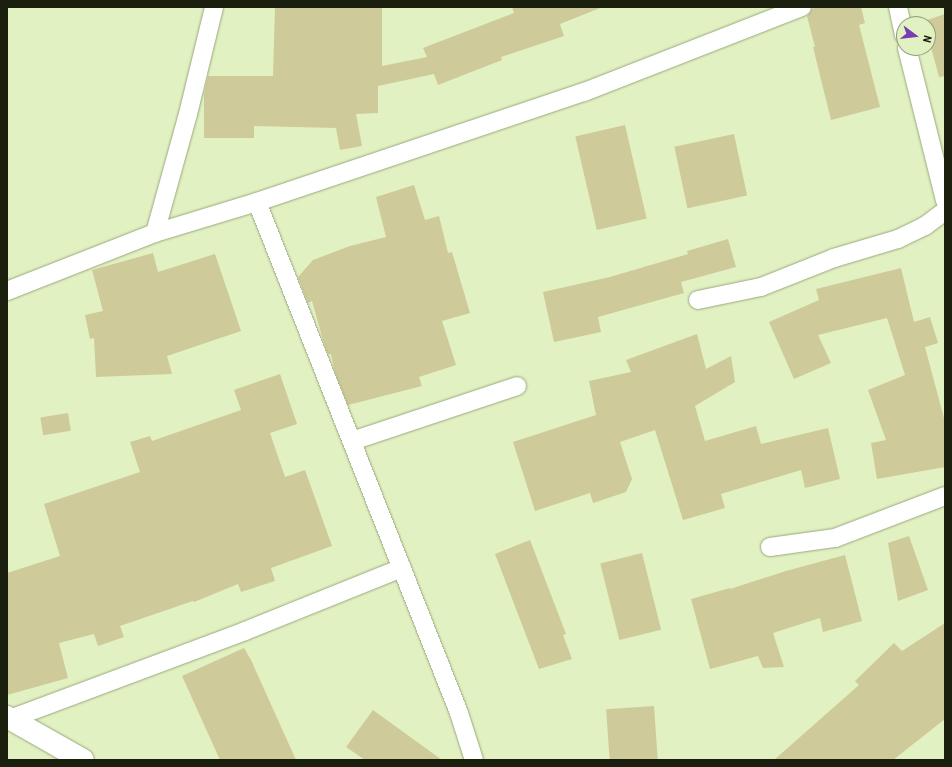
<!DOCTYPE html>
<html>
<head>
<meta charset="utf-8">
<style>
	body { margin:0 }
	#map { position:relative; width:952px; height:767px; overflow:hidden; background:#e1f1c2; font-family:"Roboto Condensed",sans-serif }
	div>[style] { position:absolute }
	.building>* { inset:0; background:#cfca9a; transform-origin:0 0 }
	.roads { filter:drop-shadow(0 0 1px #99a87c) drop-shadow(0 0 1px #99a87c) }
	.minor>* { height:18px; margin:-9px; padding:0 9px; transform-origin:9px; border-radius:9px; background:#fff }
	.tertiary>* { height:22px; margin:-11px; padding:0 11px; transform-origin:11px; border-radius:11px; background:#fff }
	span { translate:-50% -50%; white-space:nowrap; text-align:center; line-height:1.15; -webkit-text-stroke:3px #e1f1c2; paint-order:stroke }
	.frame { position:absolute; inset:0; border:8px solid #1a1f0e; pointer-events:none }
	.north { position:absolute; left:896px; top:16px; width:40px; height:40px; box-sizing:border-box; background:#e1f1c2; border:1px solid #919d7a; border-radius:50%; rotate:105deg; font-size:11px; font-weight:700; line-height:16px; text-align:center; color:#1a1f0e }
	.north::after { content:''; display:block; margin:auto; width:14px; height:18px; background:#783db3; clip-path:polygon(50% 0,100% 100%,50% 72%,0 100%) }
</style>
</head>
<body>
<div id="map">
	<div class="building">
		<i style="clip-path:polygon(275px 7px,382px 7px,382px 66px,427px 57px,423px 48px,514px 13px,512px 7px,600px 7px,600px 8px,560px 24px,564px 36px,501px 57px,502px 60px,438px 85px,434px 74px,378px 86px,378px 113px,356px 114px,362px 146px,340px 150px,336px 128px,254px 126px,254px 138px,204px 138px,204px 94px,208px 76px,273px 76px)"></i>
		<i style="clip-path:polygon(818px 7px,861px 7px,865px 23px,859px 25px,880px 107px,831px 120px,813px 47px,815px 47px,807px 16px,812px 9px)"></i>
		<i style="clip-path:polygon(945px 14px,945px 76px,939px 77px,928px 36px,928px 24px,925px 24px,924px 21px)"></i>
		<i style="left:625px;top:125px;width:96px;height:51px;rotate:77deg"></i>
		<i style="left:734px;top:134px;width:63px;height:61px;rotate:78deg"></i>
		<i style="clip-path:polygon(414px 185px,425px 220px,439px 216px,448px 253px,452px 252px,470px 313px,442px 321px,456px 365px,419px 377px,422px 386px,348px 405px,335px 372px,331px 354px,328px 354px,324px 343px,312px 301px,308px 303px,298px 277px,313px 260px,350px 246px,386px 237px,376px 197px)"></i>
		<i style="clip-path:polygon(728px 239px,736px 267px,681px 282px,684px 293px,598px 317px,601px 332px,554px 342px,543px 292px,610px 277px,688px 254px,687px 251px)"></i>
		<i style="clip-path:polygon(153px 253px,158px 272px,215px 254px,241px 331px,167px 356px,172px 374px,96px 377px,94px 338px,90px 339px,85px 315px,103px 311px,92px 270px)"></i>
		<i style="clip-path:polygon(901px 268px,914px 322px,930px 317px,938px 343px,925px 347px,945px 422px,945px 467px,877px 479px,871px 443px,886px 440px,868px 390px,905px 375px,887px 318px,818px 335px,831px 363px,794px 379px,769px 322px,819px 300px,816px 289px)"></i>
		<i style="clip-path:polygon(697px 334px,706px 369px,731px 356px,735px 382px,695px 406px,705px 441px,756px 426px,761px 444px,828px 428px,840px 479px,805px 488px,801px 470px,721px 494px,725px 508px,683px 520px,655px 430px,620px 442px,632px 479px,626px 492px,593px 503px,590px 493px,535px 511px,513px 442px,596px 415px,589px 381px,631px 372px,626px 360px)"></i>
		<i style="clip-path:polygon(280px 374px,297px 424px,270px 433px,285px 477px,305px 470px,332px 546px,271px 568px,275px 581px,241px 592px,238px 584px,194px 602px,193px 601px,120px 626px,124px 637px,98px 646px,94px 634px,59px 643px,68px 678px,7px 695px,7px 573px,60px 556px,44px 504px,140px 472px,130px 442px,150px 436px,152px 441px,241px 410px,234px 390px)"></i>
		<i style="left:68px;top:413px;width:18px;height:28px;rotate:81deg"></i>
		<i style="clip-path:polygon(909px 536px,928px 590px,898px 601px,888px 543px)"></i>
		<i style="clip-path:polygon(530px 540px,566px 634px,563px 635px,572px 659px,539px 669px,495px 554px)"></i>
		<i style="left:642px;top:553px;width:79px;height:43px;rotate:76deg"></i>
		<i style="clip-path:polygon(845px 555px,862px 621px,823px 632px,820px 618px,773px 633px,784px 667px,763px 668px,758px 656px,710px 669px,691px 599px,730px 588px,730px 589px,786px 571px)"></i>
		<i style="clip-path:polygon(945px 623px,945px 719px,893px 760px,774px 760px,859px 685px,855px 681px,894px 643px,902px 651px)"></i>
		<i style="clip-path:polygon(244px 648px,251px 660px,296px 760px,220px 760px,182px 676px)"></i>
		<i style="left:654px;top:706px;width:54px;height:48px;rotate:86deg"></i>
		<i style="clip-path:polygon(373px 710px,442px 760px,365px 760px,346px 747px)"></i>
	</div>
	<div class="roads">
		<div class="minor">
			<i style="left:898px;top:7px;width:29px;rotate:78deg"></i>
			<i style="left:907px;top:48px;width:157px;rotate:76deg"></i>
			<i style="left:257px;top:202px;width:549px;rotate:68.43deg"></i>
			<i style="left:459px;top:713px;width:49px;rotate:72.3deg"></i>
			<i style="left:155px;top:233px;width:123px;rotate:-74.5deg"></i>
			<i style="left:188px;top:114px;width:110px;rotate:-76.3deg"></i>
			<i style="left:7px;top:291px;width:159px;rotate:-21.4deg"></i>
			<i style="left:155px;top:233px;width:107px;rotate:-16.9deg"></i>
			<i style="left:257px;top:202px;width:345px;rotate:-18.6deg"></i>
			<i style="left:584px;top:92px;width:234px;rotate:-21.3deg"></i>
			<i style="left:698px;top:300px;width:64px;rotate:-11.7deg"></i>
			<i style="left:761px;top:287px;width:79px;rotate:-21.7deg"></i>
			<i style="left:834px;top:258px;width:67px;rotate:-16.5deg"></i>
			<i style="left:898px;top:239px;width:30px;rotate:-26deg"></i>
			<i style="left:925px;top:226px;width:25px;rotate:-37deg"></i>
			<i style="left:352px;top:441px;width:174px;rotate:-18.4deg"></i>
			<i style="left:770px;top:547px;width:66px;rotate:-7.9deg"></i>
			<i style="left:835px;top:538px;width:118px;rotate:-20.9deg"></i>
			<i style="left:10px;top:719px;width:251px;rotate:-20.5deg"></i>
			<i style="left:245px;top:631px;width:169px;rotate:-21.9deg"></i>
		</div>
		<div class="tertiary">
			<i style="left:7px;top:717px;width:87px;rotate:29.5deg"></i>
		</div>
	</div>
	<div class="frame"></div>
	<div class="north">N</div>
</div>
</body>
</html>
